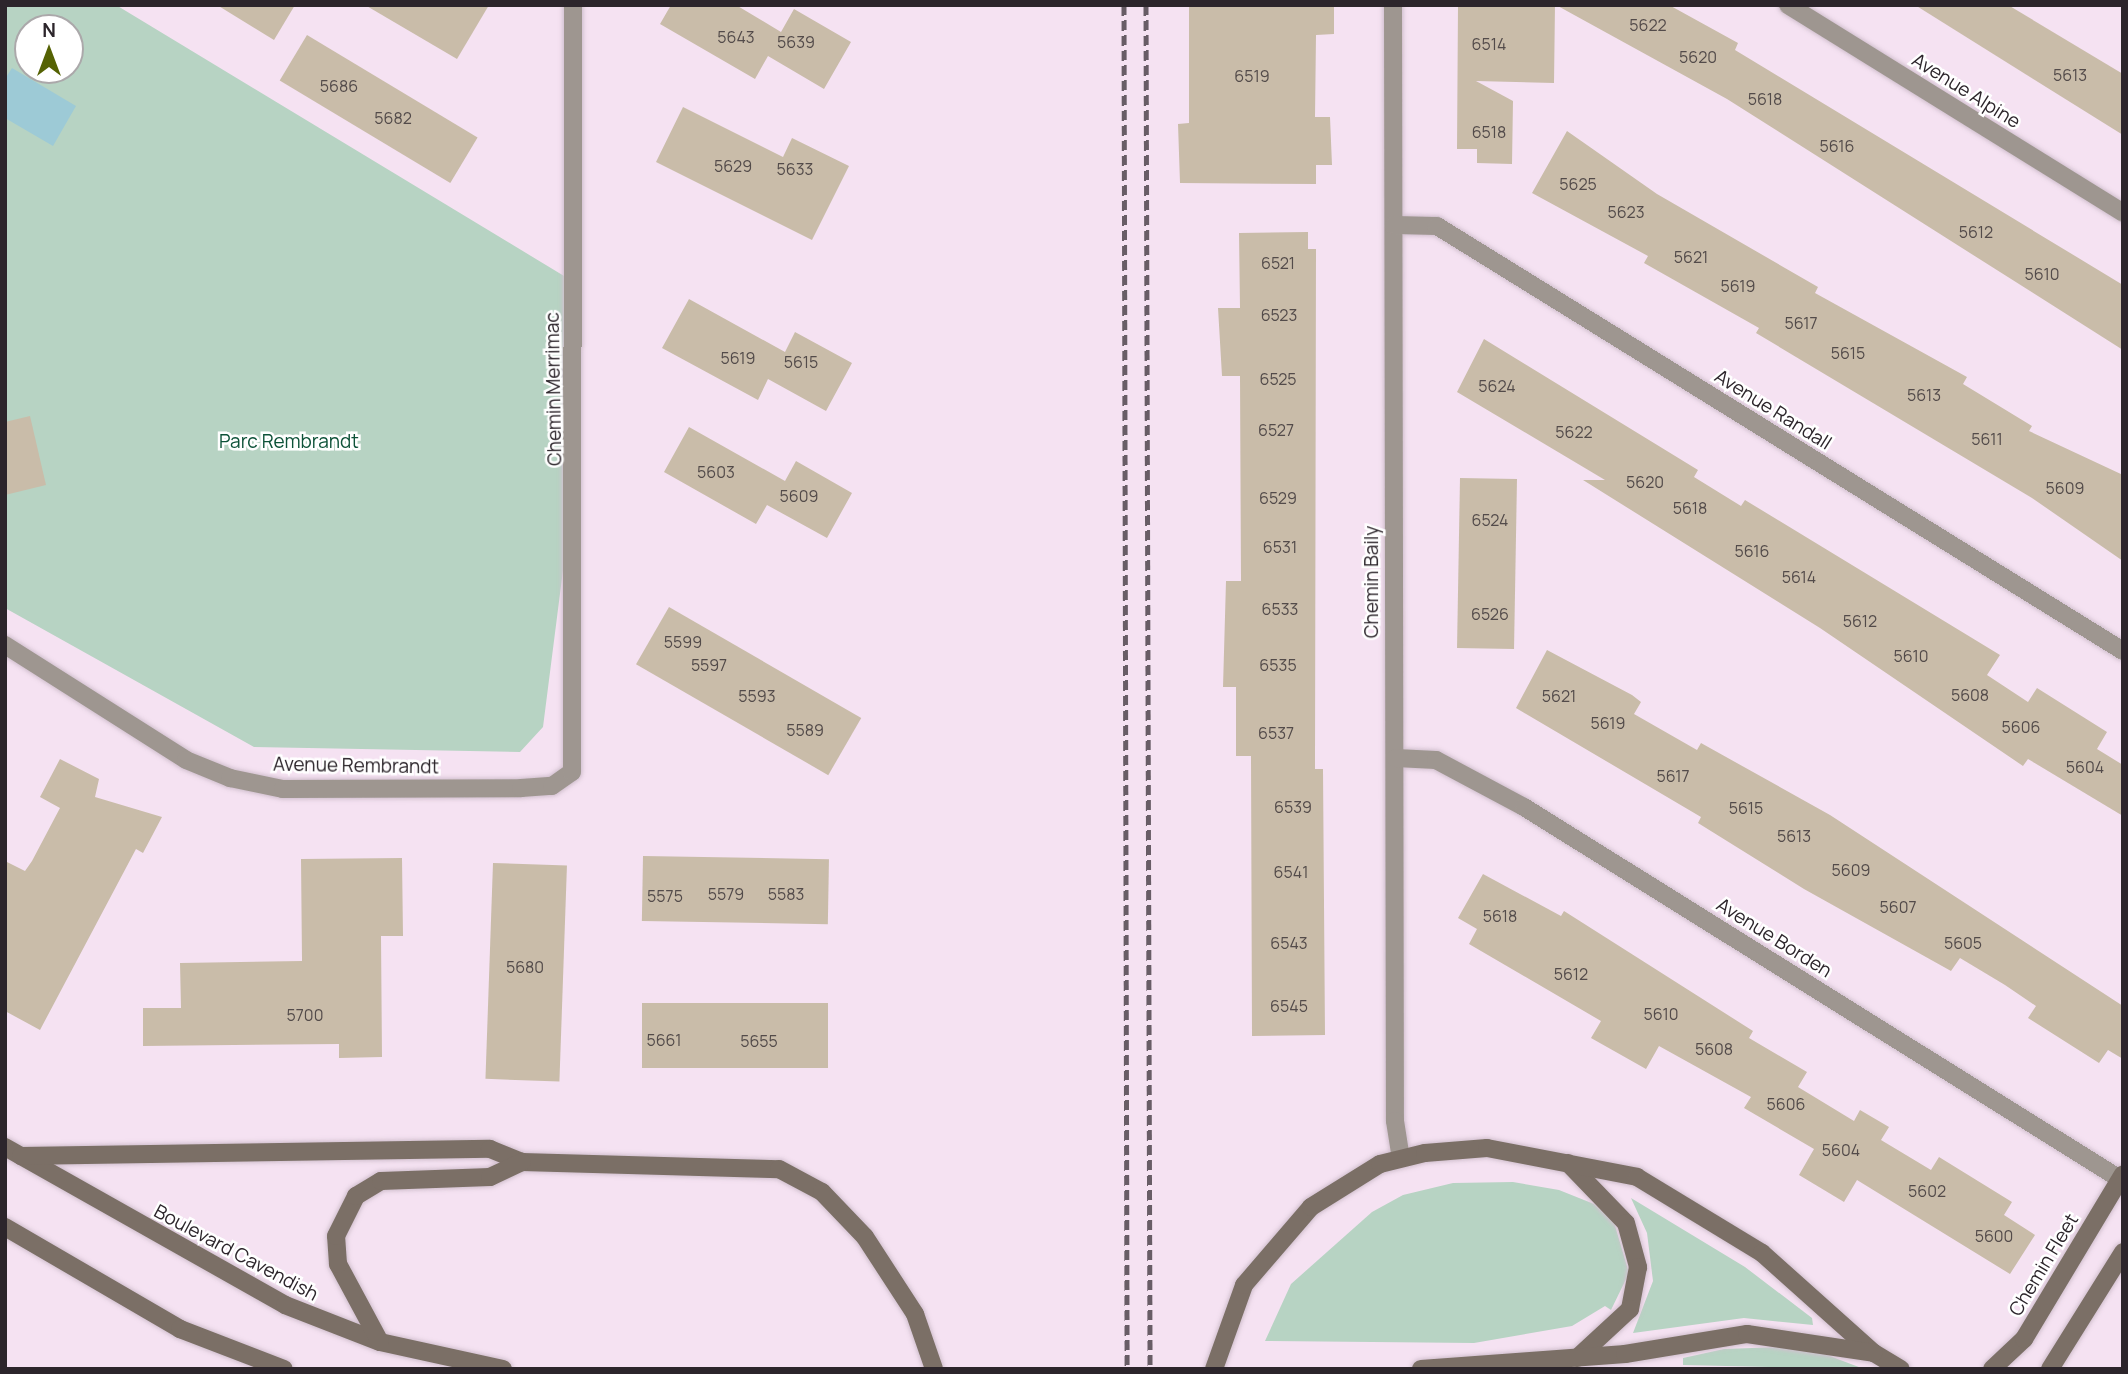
<!DOCTYPE html>
<html>
<head>
<meta charset="utf-8">
<style>
	body { margin:0 }
	#map { position:relative; width:2128px; height:1374px; overflow:hidden; background:#f5e2f2; font-family:Manrope,sans-serif }
	div>[style] { position:absolute }
	.green>* { inset:0; background:#b7d3c3 }
	.water>* { inset:0; background:#9dcad6 }
	.building>* { inset:0; background:#c9bca9; transform-origin:0 0 }
	.roads { filter:drop-shadow(0 0 2px #d1c0ce) drop-shadow(0 0 2px #d1c0ce) }
	.street>* { height:18px; margin:-9px; padding:0 9px; transform-origin:9px; border-radius:9px; background:#9e9690 }
	.secondary>* { height:18px; margin:-9px; padding:0 9px; transform-origin:9px; border-radius:9px; background:#7b6f66 }
	.rail>* { height:5px; margin-top:-2.5px; transform-origin:0; background:repeating-linear-gradient(90deg,#685d66 0 10px,transparent 0 15px) }
	span { translate:-50% -50%; white-space:nowrap; text-align:center; line-height:1.15; -webkit-text-stroke:5px #fff; paint-order:stroke }
	.number-label { font-size:16px; color:#534b4a }
	.number-label span { -webkit-text-stroke-width:0 }
	.street-label { font-size:19px; color:#2c252b }
	.park-label { font-size:19px; color:#0d5238 }
	.frame { position:absolute; inset:0; border:7px solid #2c252b; pointer-events:none }
	.north { position:absolute; left:14px; top:14px; width:70px; height:70px; box-sizing:border-box; background:#fff; border:2px solid #aba8aa; border-radius:50%; rotate:0deg; font-size:19px; font-weight:700; line-height:28px; text-align:center; color:#2c252b }
	.north::after { content:''; display:block; margin:auto; width:24px; height:32px; background:#556204; clip-path:polygon(50% 0,100% 100%,50% 72%,0 100%) }
</style>
</head>
<body>
<div id="map">
	<div class="green">
		<i style="clip-path:polygon(evenodd,5px 5px,116px 5px,574px 282px,574px 484px,543px 727px,520px 752px,254px 747px,5px 608px,5px 5px,28px 28px,70px 28px,70px 70px,28px 70px,28px 28px)"></i>
		<i style="clip-path:polygon(1513px 1182px,1559px 1190px,1594px 1204px,1614px 1222px,1629px 1273px,1611px 1310px,1605px 1306px,1572px 1326px,1474px 1343px,1265px 1341px,1291px 1284px,1372px 1212px,1403px 1195px,1453px 1183px)"></i>
		<i style="clip-path:polygon(1631px 1198px,1745px 1267px,1812px 1318px,1813px 1325px,1744px 1318px,1633px 1333px,1653px 1281px,1647px 1233px)"></i>
		<i style="clip-path:polygon(1780px 1347px,1814px 1350px,1864px 1369px,1683px 1365px,1683px 1358px,1724px 1349px)"></i>
	</div>
	<div class="water">
		<i style="clip-path:polygon(12px 68px,76px 106px,53px 146px,5px 118px,5px 79px)"></i>
	</div>
	<div class="building">
		<i style="clip-path:polygon(217px 5px,295px 5px,274px 40px)"></i>
		<i style="clip-path:polygon(365px 5px,489px 5px,457px 59px)"></i>
		<i style="clip-path:polygon(671px 5px,736px 5px,781px 32px,794px 9px,851px 42px,824px 89px,768px 56px,755px 79px,660px 24px)"></i>
		<i style="clip-path:polygon(1189px 5px,1334px 5px,1334px 34px,1316px 35px,1315px 117px,1330px 117px,1332px 165px,1316px 165px,1316px 184px,1180px 183px,1178px 124px,1189px 123px)"></i>
		<i style="clip-path:polygon(1458px 5px,1555px 5px,1554px 83px,1476px 81px,1513px 101px,1512px 164px,1477px 163px,1477px 149px,1457px 149px)"></i>
		<i style="clip-path:polygon(1556px 5px,1669px 5px,1738px 43px,1735px 50px,2123px 285px,2123px 350px,1727px 99px)"></i>
		<i style="clip-path:polygon(1915px 5px,2008px 5px,2123px 74px,2123px 135px)"></i>
		<i style="left:307px;top:35px;width:199px;height:53px;rotate:31deg"></i>
		<i style="clip-path:polygon(683px 107px,783px 157px,792px 138px,849px 166px,812px 240px,656px 162px)"></i>
		<i style="clip-path:polygon(1567px 131px,1657px 194px,1818px 287px,1815px 293px,1967px 377px,1963px 384px,2032px 426px,2029px 431px,2123px 475px,2123px 561px,2032px 498px,1756px 333px,1759px 328px,1644px 263px,1648px 256px,1532px 193px)"></i>
		<i style="clip-path:polygon(1308px 232px,1308px 249px,1316px 249px,1315px 769px,1323px 769px,1325px 1035px,1252px 1036px,1251px 756px,1236px 756px,1236px 687px,1223px 687px,1226px 581px,1241px 581px,1240px 376px,1222px 376px,1218px 308px,1240px 308px,1239px 233px)"></i>
		<i style="clip-path:polygon(689px 299px,785px 352px,795px 332px,852px 363px,826px 411px,768px 379px,758px 400px,662px 348px)"></i>
		<i style="clip-path:polygon(1484px 339px,1698px 470px,1694px 477px,1741px 506px,1745px 500px,2000px 655px,1987px 675px,2028px 702px,2037px 688px,2107px 732px,2097px 749px,2123px 765px,2123px 816px,2028px 759px,2023px 766px,1820px 628px,1583px 480px,1605px 480px,1457px 392px)"></i>
		<i style="clip-path:polygon(30px 416px,46px 485px,5px 495px,5px 422px)"></i>
		<i style="clip-path:polygon(689px 427px,785px 481px,796px 461px,852px 493px,827px 538px,767px 505px,756px 524px,664px 472px)"></i>
		<i style="left:1460px;top:478px;width:57px;height:170px;rotate:1deg"></i>
		<i style="left:669px;top:607px;width:222px;height:66px;rotate:30deg"></i>
		<i style="clip-path:polygon(1547px 650px,1632px 695px,1641px 702px,1634px 714px,1697px 750px,1701px 743px,1830px 815px,2123px 1006px,2123px 1059px,2108px 1050px,2099px 1063px,2028px 1018px,2036px 1006px,2005px 985px,1960px 958px,1951px 971px,1804px 889px,1698px 823px,1701px 817px,1516px 708px)"></i>
		<i style="clip-path:polygon(60px 759px,99px 779px,95px 797px,162px 817px,143px 853px,136px 849px,40px 1030px,5px 1011px,5px 861px,25px 871px,32px 861px,60px 808px,40px 797px)"></i>
		<i style="left:643px;top:856px;width:186px;height:65px;rotate:1deg"></i>
		<i style="clip-path:polygon(402px 858px,403px 936px,381px 936px,382px 1057px,339px 1058px,339px 1044px,143px 1046px,143px 1008px,181px 1008px,180px 963px,302px 961px,301px 859px)"></i>
		<i style="left:493px;top:863px;width:74px;height:216px;rotate:2deg"></i>
		<i style="clip-path:polygon(1483px 874px,1561px 916px,1564px 911px,1753px 1031px,1749px 1038px,1807px 1072px,1798px 1087px,1854px 1121px,1860px 1110px,1889px 1127px,1881px 1140px,1931px 1170px,1939px 1157px,2012px 1202px,2004px 1215px,2035px 1235px,2010px 1274px,1857px 1180px,1844px 1202px,1799px 1175px,1814px 1149px,1744px 1108px,1751px 1097px,1659px 1046px,1646px 1069px,1591px 1038px,1601px 1021px,1469px 944px,1477px 929px,1458px 918px)"></i>
		<i style="left:642px;top:1003px;width:186px;height:65px"></i>
	</div>
	<div class="roads">
		<div class="street">
			<i style="left:1393px;top:5px;width:1116px;rotate:89.9deg"></i>
			<i style="left:1395px;top:1121px;width:37px;rotate:81deg"></i>
			<i style="left:1788px;top:5px;width:394px;rotate:31.8deg"></i>
			<i style="left:1394px;top:225px;width:43px;rotate:1.3deg"></i>
			<i style="left:1437px;top:226px;width:807px;rotate:31.78deg"></i>
			<i style="left:5px;top:645px;width:214px;rotate:32.4deg"></i>
			<i style="left:186px;top:760px;width:48px;rotate:22.2deg"></i>
			<i style="left:230px;top:778px;width:54px;rotate:11.7deg"></i>
			<i style="left:283px;top:789px;width:238px;rotate:-0.2deg"></i>
			<i style="left:521px;top:788px;width:31px;rotate:-4deg"></i>
			<i style="left:552px;top:786px;width:24px;rotate:-35deg"></i>
			<i style="left:572px;top:772px;width:767px;rotate:-89.93deg"></i>
			<i style="left:1396px;top:758px;width:40px;rotate:2.9deg"></i>
			<i style="left:1436px;top:760px;width:100px;rotate:28.1deg"></i>
			<i style="left:1524px;top:807px;width:703px;rotate:31.97deg"></i>
		</div>
		<div class="secondary">
			<i style="left:5px;top:1147px;width:322px;rotate:29.4deg"></i>
			<i style="left:285px;top:1305px;width:102px;rotate:21.3deg"></i>
			<i style="left:380px;top:1342px;width:126px;rotate:12.4deg"></i>
			<i style="left:21px;top:1156px;width:469px;rotate:-0.9deg"></i>
			<i style="left:490px;top:1149px;width:35px;rotate:22deg"></i>
			<i style="left:522px;top:1162px;width:257px;rotate:1.6deg"></i>
			<i style="left:779px;top:1169px;width:49px;rotate:28.1deg"></i>
			<i style="left:822px;top:1192px;width:62px;rotate:46.3deg"></i>
			<i style="left:865px;top:1237px;width:92px;rotate:57deg"></i>
			<i style="left:915px;top:1314px;width:58px;rotate:70.9deg"></i>
			<i style="left:1568px;top:1163px;width:83px;rotate:46deg"></i>
			<i style="left:1626px;top:1223px;width:46px;rotate:74.7deg"></i>
			<i style="left:1638px;top:1267px;width:43px;rotate:100.8deg"></i>
			<i style="left:1630px;top:1309px;width:72px;rotate:137.2deg"></i>
			<i style="left:5px;top:1227px;width:203px;rotate:30.2deg"></i>
			<i style="left:180px;top:1329px;width:111px;rotate:21deg"></i>
			<i style="left:380px;top:1342px;width:89px;rotate:-118.3deg"></i>
			<i style="left:338px;top:1264px;width:28px;rotate:-94deg"></i>
			<i style="left:336px;top:1236px;width:45px;rotate:-63.4deg"></i>
			<i style="left:356px;top:1196px;width:29px;rotate:-31deg"></i>
			<i style="left:381px;top:1181px;width:109px;rotate:-2.1deg"></i>
			<i style="left:490px;top:1177px;width:35px;rotate:-25deg"></i>
			<i style="left:1214px;top:1369px;width:89px;rotate:-70.3deg"></i>
			<i style="left:1244px;top:1285px;width:103px;rotate:-49.3deg"></i>
			<i style="left:1311px;top:1207px;width:81px;rotate:-31.9deg"></i>
			<i style="left:1380px;top:1164px;width:46px;rotate:-13.7deg"></i>
			<i style="left:1425px;top:1153px;width:62px;rotate:-4.6deg"></i>
			<i style="left:1487px;top:1148px;width:153px;rotate:10.9deg"></i>
			<i style="left:1637px;top:1177px;width:146px;rotate:31.3deg"></i>
			<i style="left:1762px;top:1253px;width:150px;rotate:41.8deg"></i>
			<i style="left:1874px;top:1353px;width:31px;rotate:31deg"></i>
			<i style="left:1421px;top:1369px;width:205px;rotate:-4.2deg"></i>
			<i style="left:1625px;top:1354px;width:124px;rotate:-9.3deg"></i>
			<i style="left:1747px;top:1334px;width:128px;rotate:8.5deg"></i>
			<i style="left:1992px;top:1369px;width:44px;rotate:-43.2deg"></i>
			<i style="left:2024px;top:1339px;width:192px;rotate:-59deg"></i>
			<i style="left:2050px;top:1369px;width:138px;rotate:-58deg"></i>
		</div>
	</div>
	<div class="rail">
		<i style="left:1124px;top:5px;width:1364px;rotate:89.87deg"></i>
		<i style="left:1146px;top:5px;width:1364px;rotate:89.83deg"></i>
	</div>
	<div class="number-label">
		<span style="left:1648px;top:25px">5622</span>
		<span style="left:736px;top:37px">5643</span>
		<span style="left:796px;top:42px">5639</span>
		<span style="left:1489px;top:44px">6514</span>
		<span style="left:1698px;top:57px">5620</span>
		<span style="left:2070px;top:75px">5613</span>
		<span style="left:1252px;top:76px">6519</span>
		<span style="left:339px;top:86px">5686</span>
		<span style="left:1765px;top:99px">5618</span>
		<span style="left:393px;top:118px">5682</span>
		<span style="left:1489px;top:132px">6518</span>
		<span style="left:1837px;top:146px">5616</span>
		<span style="left:733px;top:166px">5629</span>
		<span style="left:795px;top:169px">5633</span>
		<span style="left:1578px;top:184px">5625</span>
		<span style="left:1626px;top:212px">5623</span>
		<span style="left:1976px;top:232px">5612</span>
		<span style="left:1691px;top:257px">5621</span>
		<span style="left:1278px;top:263px">6521</span>
		<span style="left:2042px;top:274px">5610</span>
		<span style="left:1738px;top:286px">5619</span>
		<span style="left:1279px;top:315px">6523</span>
		<span style="left:1801px;top:323px">5617</span>
		<span style="left:1848px;top:353px">5615</span>
		<span style="left:738px;top:358px">5619</span>
		<span style="left:801px;top:362px">5615</span>
		<span style="left:1278px;top:379px">6525</span>
		<span style="left:1497px;top:386px">5624</span>
		<span style="left:1924px;top:395px">5613</span>
		<span style="left:1276px;top:430px">6527</span>
		<span style="left:1574px;top:432px">5622</span>
		<span style="left:1987px;top:439px">5611</span>
		<span style="left:716px;top:472px">5603</span>
		<span style="left:1645px;top:482px">5620</span>
		<span style="left:2065px;top:488px">5609</span>
		<span style="left:799px;top:496px">5609</span>
		<span style="left:1278px;top:498px">6529</span>
		<span style="left:1690px;top:508px">5618</span>
		<span style="left:1490px;top:520px">6524</span>
		<span style="left:1280px;top:547px">6531</span>
		<span style="left:1752px;top:551px">5616</span>
		<span style="left:1799px;top:577px">5614</span>
		<span style="left:1280px;top:609px">6533</span>
		<span style="left:1490px;top:614px">6526</span>
		<span style="left:1860px;top:621px">5612</span>
		<span style="left:683px;top:642px">5599</span>
		<span style="left:1911px;top:656px">5610</span>
		<span style="left:709px;top:665px">5597</span>
		<span style="left:1278px;top:665px">6535</span>
		<span style="left:1970px;top:695px">5608</span>
		<span style="left:757px;top:696px">5593</span>
		<span style="left:1559px;top:696px">5621</span>
		<span style="left:1608px;top:723px">5619</span>
		<span style="left:2021px;top:727px">5606</span>
		<span style="left:805px;top:730px">5589</span>
		<span style="left:1276px;top:733px">6537</span>
		<span style="left:2085px;top:767px">5604</span>
		<span style="left:1673px;top:776px">5617</span>
		<span style="left:1293px;top:807px">6539</span>
		<span style="left:1746px;top:808px">5615</span>
		<span style="left:1794px;top:836px">5613</span>
		<span style="left:1851px;top:870px">5609</span>
		<span style="left:1291px;top:872px">6541</span>
		<span style="left:726px;top:894px">5579</span>
		<span style="left:786px;top:894px">5583</span>
		<span style="left:665px;top:896px">5575</span>
		<span style="left:1898px;top:907px">5607</span>
		<span style="left:1500px;top:916px">5618</span>
		<span style="left:1289px;top:943px">6543</span>
		<span style="left:1963px;top:943px">5605</span>
		<span style="left:525px;top:967px">5680</span>
		<span style="left:1571px;top:974px">5612</span>
		<span style="left:1289px;top:1006px">6545</span>
		<span style="left:1661px;top:1014px">5610</span>
		<span style="left:305px;top:1015px">5700</span>
		<span style="left:664px;top:1040px">5661</span>
		<span style="left:759px;top:1041px">5655</span>
		<span style="left:1714px;top:1049px">5608</span>
		<span style="left:1786px;top:1104px">5606</span>
		<span style="left:1841px;top:1150px">5604</span>
		<span style="left:1927px;top:1191px">5602</span>
		<span style="left:1994px;top:1236px">5600</span>
	</div>
	<div class="street-label">
		<span style="left:1966px;top:91px;rotate:32deg">Avenue Alpine</span>
		<span style="left:554px;top:389px;rotate:-91deg">Chemin Merrimac</span>
		<span style="left:1773px;top:410px;rotate:32deg">Avenue Randall</span>
		<span style="left:1372px;top:582px;rotate:-90deg">Chemin Baily</span>
		<span style="left:356px;top:766px;rotate:1deg">Avenue Rembrandt</span>
		<span style="left:1774px;top:938px;rotate:32deg">Avenue Borden</span>
		<span style="left:236px;top:1253px;rotate:28deg">Boulevard Cavendish</span>
		<span style="left:2044px;top:1265px;rotate:-59deg">Chemin Fleet</span>
	</div>
	<div class="park-label">
		<span style="left:289px;top:442px">Parc Rembrandt</span>
	</div>
	<div class="frame"></div>
	<div class="north">N</div>
</div>
</body>
</html>
